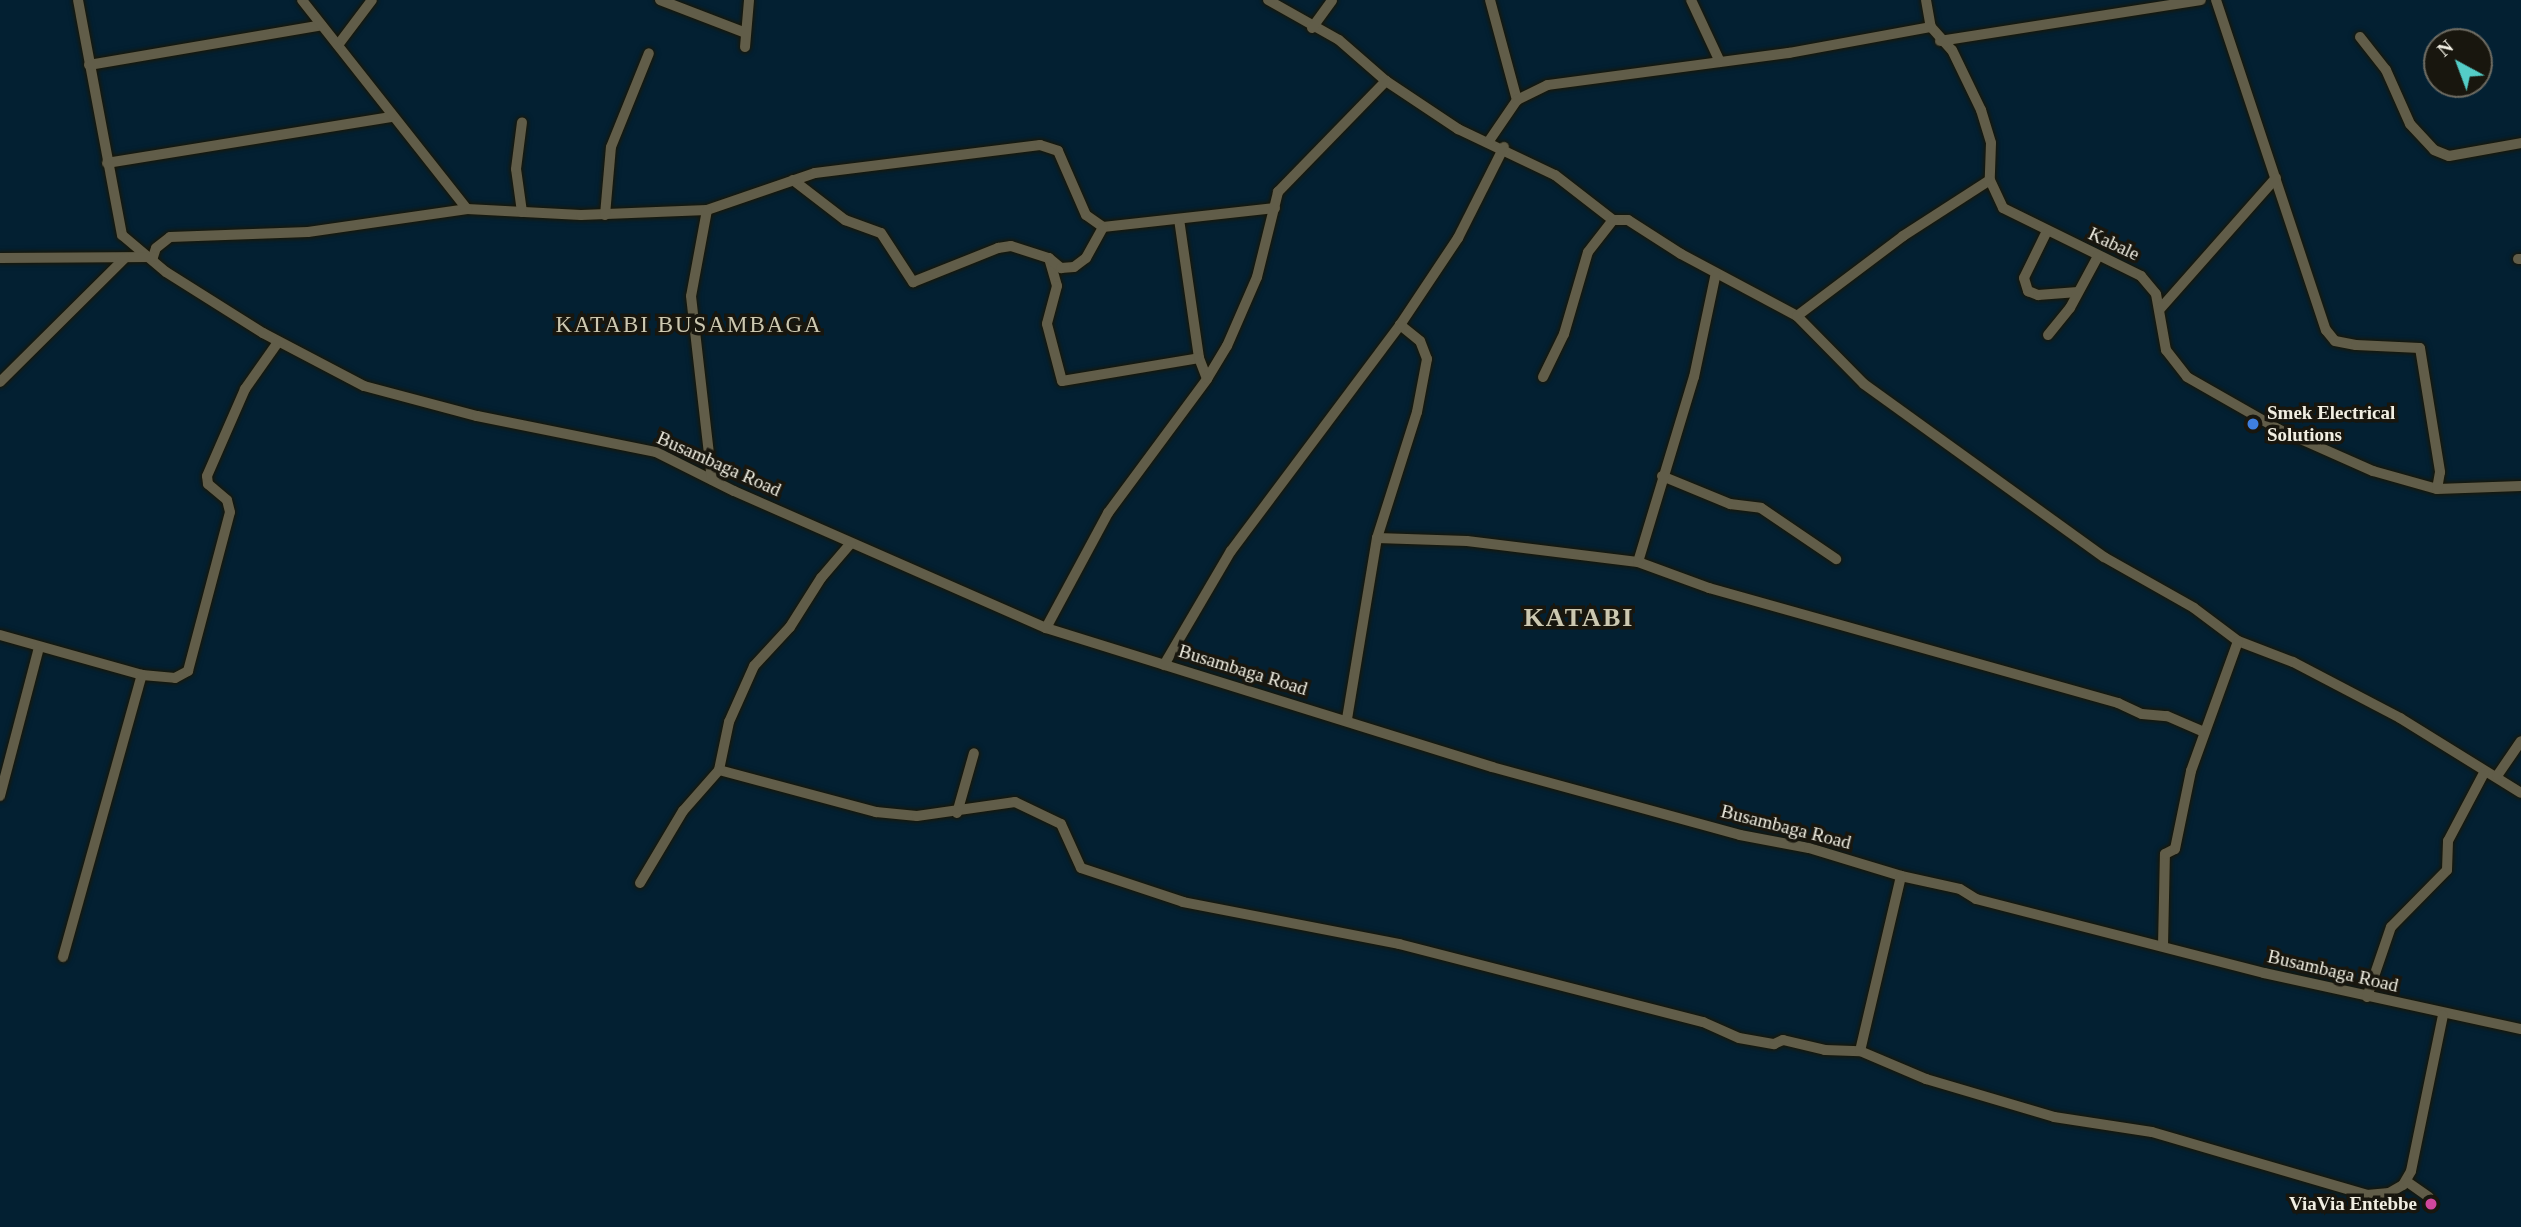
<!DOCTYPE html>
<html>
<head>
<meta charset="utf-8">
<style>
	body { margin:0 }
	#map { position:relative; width:2521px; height:1227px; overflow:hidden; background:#322e1b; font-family:"Times New Roman",serif }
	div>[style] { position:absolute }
	.water>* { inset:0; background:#032032 }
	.roads { filter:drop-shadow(0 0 2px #1a1605) drop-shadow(0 0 2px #1a1605) }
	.minor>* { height:10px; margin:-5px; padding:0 5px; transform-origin:5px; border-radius:5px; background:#615d49 }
	.dots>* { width:19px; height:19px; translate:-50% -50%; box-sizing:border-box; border:4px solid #18160e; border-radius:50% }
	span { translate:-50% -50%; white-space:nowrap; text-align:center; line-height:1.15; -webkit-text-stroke:7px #18160e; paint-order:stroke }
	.street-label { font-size:19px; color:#f0eee2 }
	.poi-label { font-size:19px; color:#f0eee2; font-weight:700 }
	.left { translate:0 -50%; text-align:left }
	.right { translate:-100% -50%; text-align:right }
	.quarter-label { font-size:23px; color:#ccc8b1; letter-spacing:2px }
	.district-label { font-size:26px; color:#ccc8b1; font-weight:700; letter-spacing:2px }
	.north { position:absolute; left:2423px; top:28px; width:70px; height:70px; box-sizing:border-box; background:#18160e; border:2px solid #6e6c63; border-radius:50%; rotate:319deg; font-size:19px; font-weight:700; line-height:28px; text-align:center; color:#f0eee2 }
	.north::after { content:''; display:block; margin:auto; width:24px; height:32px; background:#54cdc7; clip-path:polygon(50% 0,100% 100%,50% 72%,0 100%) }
</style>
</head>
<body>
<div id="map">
	<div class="water">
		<i style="clip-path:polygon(evenodd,0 0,2521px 0,2521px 1227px,0 1227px,0 0,2437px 42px,2479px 42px,2479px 84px,2437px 84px,2437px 42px)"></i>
	</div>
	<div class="roads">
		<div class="minor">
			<i style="left:78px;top:0;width:239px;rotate:79.4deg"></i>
			<i style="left:122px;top:235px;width:57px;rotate:40.1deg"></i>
			<i style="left:166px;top:272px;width:115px;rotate:32.2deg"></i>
			<i style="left:263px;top:333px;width:114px;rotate:27.7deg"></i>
			<i style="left:364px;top:386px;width:117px;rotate:14.9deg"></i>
			<i style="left:477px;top:416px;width:183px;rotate:11.4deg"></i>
			<i style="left:656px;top:452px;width:87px;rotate:26.6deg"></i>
			<i style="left:734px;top:491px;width:341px;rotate:23.7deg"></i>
			<i style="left:1046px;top:628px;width:467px;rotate:17.3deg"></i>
			<i style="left:1492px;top:767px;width:257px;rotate:15.3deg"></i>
			<i style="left:1740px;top:835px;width:70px;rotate:10.7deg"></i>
			<i style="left:1809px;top:848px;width:96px;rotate:16.9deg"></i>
			<i style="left:1901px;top:876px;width:60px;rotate:12.4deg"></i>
			<i style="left:1960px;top:889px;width:19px;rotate:32deg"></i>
			<i style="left:1976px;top:899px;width:297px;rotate:14.4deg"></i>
			<i style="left:2264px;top:973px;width:263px;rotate:12.3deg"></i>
			<i style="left:660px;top:0;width:92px;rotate:21deg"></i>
			<i style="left:1268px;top:0;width:81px;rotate:29.4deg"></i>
			<i style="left:1339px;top:40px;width:62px;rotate:41.1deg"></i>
			<i style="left:1386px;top:81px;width:87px;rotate:33.7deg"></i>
			<i style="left:1458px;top:129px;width:107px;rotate:25.4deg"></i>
			<i style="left:1555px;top:175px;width:73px;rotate:37.8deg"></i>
			<i style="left:1613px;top:220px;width:15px"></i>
			<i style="left:1628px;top:220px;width:63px;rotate:32.7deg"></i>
			<i style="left:1681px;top:254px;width:132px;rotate:28.1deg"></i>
			<i style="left:1797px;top:316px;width:95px;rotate:45.4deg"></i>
			<i style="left:1864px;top:384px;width:296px;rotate:35.8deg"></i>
			<i style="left:2104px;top:557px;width:103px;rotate:29.5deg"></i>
			<i style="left:2194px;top:608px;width:55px;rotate:36.9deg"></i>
			<i style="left:2238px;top:641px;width:59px;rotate:20.9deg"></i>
			<i style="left:2293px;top:662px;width:121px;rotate:27.6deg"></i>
			<i style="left:2400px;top:718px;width:142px;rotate:31.8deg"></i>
			<i style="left:1490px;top:0;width:104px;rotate:74.9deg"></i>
			<i style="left:1691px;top:0;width:68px;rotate:64.9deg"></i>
			<i style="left:1926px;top:0;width:27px;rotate:80deg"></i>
			<i style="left:1931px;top:27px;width:31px;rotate:48deg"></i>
			<i style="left:1952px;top:50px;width:67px;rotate:64.2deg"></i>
			<i style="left:1981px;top:110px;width:34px;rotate:73deg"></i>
			<i style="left:1991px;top:143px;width:37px;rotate:92deg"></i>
			<i style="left:1990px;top:180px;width:31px;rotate:65deg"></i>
			<i style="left:2003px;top:208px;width:154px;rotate:26.2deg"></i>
			<i style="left:2141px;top:276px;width:23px;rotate:50deg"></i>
			<i style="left:2156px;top:294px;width:57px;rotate:79.9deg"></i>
			<i style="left:2166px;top:350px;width:34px;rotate:52deg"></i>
			<i style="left:2187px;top:377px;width:105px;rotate:29.7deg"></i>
			<i style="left:2278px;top:429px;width:104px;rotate:23.9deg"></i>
			<i style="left:2373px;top:471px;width:66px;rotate:15.7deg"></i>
			<i style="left:2437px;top:489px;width:84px;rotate:-2deg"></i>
			<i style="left:2216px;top:0;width:348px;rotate:71.6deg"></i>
			<i style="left:2326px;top:330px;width:14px;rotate:51deg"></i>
			<i style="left:2335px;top:341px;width:21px;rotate:11deg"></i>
			<i style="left:2356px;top:345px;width:64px;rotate:2.7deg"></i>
			<i style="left:2420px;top:348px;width:126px;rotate:80.8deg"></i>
			<i style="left:2440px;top:472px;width:17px;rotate:100deg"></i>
			<i style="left:1312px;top:28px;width:34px;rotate:-54deg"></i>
			<i style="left:2360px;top:37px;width:42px;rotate:51.8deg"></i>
			<i style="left:2386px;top:70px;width:59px;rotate:66deg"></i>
			<i style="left:2410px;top:124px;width:35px;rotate:47deg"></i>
			<i style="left:2434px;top:150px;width:16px;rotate:22deg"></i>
			<i style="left:2449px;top:156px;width:73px;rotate:-10.2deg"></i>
			<i style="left:1940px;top:41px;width:264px;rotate:-8.9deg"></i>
			<i style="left:338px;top:45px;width:56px;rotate:-52.9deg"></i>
			<i style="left:745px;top:47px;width:47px;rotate:-85.1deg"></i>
			<i style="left:89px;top:65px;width:236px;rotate:-9.7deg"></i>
			<i style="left:1489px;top:141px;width:50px;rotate:-55.7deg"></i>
			<i style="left:1517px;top:100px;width:34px;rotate:-26deg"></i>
			<i style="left:1548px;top:85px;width:243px;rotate:-7.6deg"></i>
			<i style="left:1789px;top:53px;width:144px;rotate:-10.4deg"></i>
			<i style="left:107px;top:163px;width:289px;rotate:-9.2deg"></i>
			<i style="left:793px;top:180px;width:66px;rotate:37.6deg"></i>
			<i style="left:845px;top:220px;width:38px;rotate:20deg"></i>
			<i style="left:881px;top:233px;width:59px;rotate:56.9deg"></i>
			<i style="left:913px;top:282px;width:92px;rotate:-21.8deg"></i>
			<i style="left:998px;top:248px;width:13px;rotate:-9deg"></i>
			<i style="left:1011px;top:246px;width:40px;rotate:18deg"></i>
			<i style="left:1049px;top:258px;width:29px;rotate:74deg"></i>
			<i style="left:1057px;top:286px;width:39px;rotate:105deg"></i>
			<i style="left:1047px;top:324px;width:59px;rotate:75.3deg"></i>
			<i style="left:1062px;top:381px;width:139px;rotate:-9.5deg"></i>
			<i style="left:467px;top:209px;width:114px;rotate:3deg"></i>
			<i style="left:581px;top:215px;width:126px;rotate:-2.3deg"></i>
			<i style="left:707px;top:210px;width:114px;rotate:-18.9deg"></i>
			<i style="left:815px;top:173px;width:227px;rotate:-7.1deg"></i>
			<i style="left:1040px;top:145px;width:19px;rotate:18deg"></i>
			<i style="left:1058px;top:151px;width:70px;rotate:66.4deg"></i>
			<i style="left:1086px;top:215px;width:21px;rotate:35deg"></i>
			<i style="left:1103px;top:227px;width:173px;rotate:-6.3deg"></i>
			<i style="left:707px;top:210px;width:87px;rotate:100.5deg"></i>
			<i style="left:691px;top:296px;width:185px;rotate:83.5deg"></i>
			<i style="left:522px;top:212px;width:43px;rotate:-97.9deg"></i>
			<i style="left:516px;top:169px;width:47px;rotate:-82.7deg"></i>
			<i style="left:605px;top:215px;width:68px;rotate:-85deg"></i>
			<i style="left:611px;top:147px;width:101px;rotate:-68deg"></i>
			<i style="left:1179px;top:219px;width:140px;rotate:81.8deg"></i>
			<i style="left:1199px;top:358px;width:22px;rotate:69deg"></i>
			<i style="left:2046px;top:233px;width:50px;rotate:116.1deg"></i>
			<i style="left:2024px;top:278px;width:14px;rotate:73deg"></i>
			<i style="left:2028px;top:291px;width:11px;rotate:22deg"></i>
			<i style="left:2038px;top:295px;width:40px;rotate:-4.3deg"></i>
			<i style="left:153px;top:257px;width:9px;rotate:-72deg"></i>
			<i style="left:156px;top:248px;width:18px;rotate:-38deg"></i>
			<i style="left:170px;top:237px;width:138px;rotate:-2.1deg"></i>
			<i style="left:308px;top:232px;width:161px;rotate:-8.2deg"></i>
			<i style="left:467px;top:209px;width:266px;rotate:-128.3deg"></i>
			<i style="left:0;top:258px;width:153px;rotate:-0.4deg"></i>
			<i style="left:1049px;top:258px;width:16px;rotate:40deg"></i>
			<i style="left:1061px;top:268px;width:13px;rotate:-4deg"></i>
			<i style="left:1074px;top:267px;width:15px;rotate:-37deg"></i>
			<i style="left:1086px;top:258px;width:35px;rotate:-61deg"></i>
			<i style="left:2518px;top:259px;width:3px"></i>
			<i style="left:2160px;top:309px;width:175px;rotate:-48.5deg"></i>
			<i style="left:1797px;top:316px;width:133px;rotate:-37deg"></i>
			<i style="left:1903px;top:236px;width:103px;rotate:-32.8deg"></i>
			<i style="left:2048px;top:335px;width:35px;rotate:-51deg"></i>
			<i style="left:2070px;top:308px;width:59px;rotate:-61.7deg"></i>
			<i style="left:1543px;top:377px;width:48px;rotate:-64deg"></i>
			<i style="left:1564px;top:334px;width:85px;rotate:-73.7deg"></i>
			<i style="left:1588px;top:252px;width:41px;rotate:-52deg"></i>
			<i style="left:0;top:382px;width:175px;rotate:-44.8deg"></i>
			<i style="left:1662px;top:476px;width:74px;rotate:22.4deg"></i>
			<i style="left:1730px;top:504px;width:31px;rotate:7deg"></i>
			<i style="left:1761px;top:508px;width:91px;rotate:34.2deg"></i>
			<i style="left:1377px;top:538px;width:90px;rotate:1.9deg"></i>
			<i style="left:1467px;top:541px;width:172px;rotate:7deg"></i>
			<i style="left:1638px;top:562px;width:76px;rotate:20.1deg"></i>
			<i style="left:1709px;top:588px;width:425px;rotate:15.7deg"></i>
			<i style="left:2118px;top:703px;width:26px;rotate:25deg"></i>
			<i style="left:2142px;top:714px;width:25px;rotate:5deg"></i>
			<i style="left:2167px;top:716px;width:40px;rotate:23.4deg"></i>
			<i style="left:851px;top:543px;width:46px;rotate:130.6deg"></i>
			<i style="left:821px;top:578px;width:58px;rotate:122.3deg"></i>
			<i style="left:790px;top:627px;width:53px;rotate:132.7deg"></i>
			<i style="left:754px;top:666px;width:61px;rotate:114.1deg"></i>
			<i style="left:729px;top:722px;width:49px;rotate:101.8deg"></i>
			<i style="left:719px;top:770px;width:163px;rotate:15deg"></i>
			<i style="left:876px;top:812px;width:41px;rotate:5.6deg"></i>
			<i style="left:917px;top:816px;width:99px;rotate:-8.1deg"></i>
			<i style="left:1015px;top:802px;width:51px;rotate:25.6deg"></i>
			<i style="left:1061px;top:824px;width:48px;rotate:65.6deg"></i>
			<i style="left:1081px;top:868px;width:108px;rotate:18.4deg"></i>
			<i style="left:1183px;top:902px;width:220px;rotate:11deg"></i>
			<i style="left:1399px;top:944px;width:314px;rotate:14.4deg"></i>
			<i style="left:1703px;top:1022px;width:39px;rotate:24deg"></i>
			<i style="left:1739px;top:1038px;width:36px;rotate:10deg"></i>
			<i style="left:1774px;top:1044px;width:10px;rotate:-24deg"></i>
			<i style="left:1783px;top:1040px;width:43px;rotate:13.4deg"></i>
			<i style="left:1825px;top:1050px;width:35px;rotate:2deg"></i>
			<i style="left:1860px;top:1051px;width:180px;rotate:-76.8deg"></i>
			<i style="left:1638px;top:562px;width:193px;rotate:-73.2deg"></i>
			<i style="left:1694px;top:377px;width:106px;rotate:-78.1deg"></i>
			<i style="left:1046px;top:628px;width:131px;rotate:-61.7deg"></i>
			<i style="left:1108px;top:513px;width:167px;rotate:-53.5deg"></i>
			<i style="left:1207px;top:379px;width:39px;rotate:-59deg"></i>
			<i style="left:1227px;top:346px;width:75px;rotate:-66.5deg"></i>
			<i style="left:1257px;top:277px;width:88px;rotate:-76.1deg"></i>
			<i style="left:1278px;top:192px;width:155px;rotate:-45.8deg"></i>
			<i style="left:0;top:635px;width:148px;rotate:15.7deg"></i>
			<i style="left:142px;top:675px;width:33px;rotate:5deg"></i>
			<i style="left:175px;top:678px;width:15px;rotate:-28deg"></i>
			<i style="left:188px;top:671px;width:164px;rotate:-75.2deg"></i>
			<i style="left:230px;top:512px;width:12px;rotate:-104deg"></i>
			<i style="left:227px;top:500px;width:25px;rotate:-140deg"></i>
			<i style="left:208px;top:484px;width:8px;rotate:-97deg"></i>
			<i style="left:207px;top:476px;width:95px;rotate:-66.4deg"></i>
			<i style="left:245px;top:389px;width:57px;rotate:-54.9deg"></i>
			<i style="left:1164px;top:665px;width:132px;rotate:-59.6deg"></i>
			<i style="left:1231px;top:551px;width:282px;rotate:-53.2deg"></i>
			<i style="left:1347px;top:719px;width:183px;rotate:-80.6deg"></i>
			<i style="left:1377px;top:538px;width:132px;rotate:-72.4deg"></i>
			<i style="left:1417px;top:412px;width:54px;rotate:-79.3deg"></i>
			<i style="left:1427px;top:359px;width:19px;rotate:-111deg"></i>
			<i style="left:1420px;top:341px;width:26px;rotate:-141deg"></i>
			<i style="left:1400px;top:325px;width:105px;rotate:-56.3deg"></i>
			<i style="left:1458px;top:238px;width:102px;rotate:-63.2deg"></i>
			<i style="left:2497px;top:776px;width:42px;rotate:-55.6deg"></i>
			<i style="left:0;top:796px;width:154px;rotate:-75.3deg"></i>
			<i style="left:957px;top:813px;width:62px;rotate:-74.2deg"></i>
			<i style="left:640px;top:883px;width:84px;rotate:-59.2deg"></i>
			<i style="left:683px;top:811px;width:55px;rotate:-48.7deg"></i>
			<i style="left:2163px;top:946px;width:92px;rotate:-88.8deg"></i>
			<i style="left:2165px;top:854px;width:11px;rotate:-27deg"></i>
			<i style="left:2175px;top:849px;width:80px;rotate:-78.4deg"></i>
			<i style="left:2191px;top:771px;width:138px;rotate:-70.1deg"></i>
			<i style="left:63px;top:957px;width:293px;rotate:-74.4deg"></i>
			<i style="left:2367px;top:997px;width:74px;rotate:-71.1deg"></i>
			<i style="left:2391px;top:927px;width:80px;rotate:-45.5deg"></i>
			<i style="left:2447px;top:870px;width:29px;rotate:-88deg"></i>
			<i style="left:2448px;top:841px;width:77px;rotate:-62.1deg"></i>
			<i style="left:1860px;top:1051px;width:72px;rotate:23deg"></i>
			<i style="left:1926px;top:1079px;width:134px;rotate:16.5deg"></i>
			<i style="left:2054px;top:1117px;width:99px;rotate:8.7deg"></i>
			<i style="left:2152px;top:1132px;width:224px;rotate:16.3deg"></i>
			<i style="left:2367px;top:1195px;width:22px;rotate:-5deg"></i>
			<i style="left:2389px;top:1193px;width:16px;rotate:-30deg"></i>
			<i style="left:2403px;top:1185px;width:16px;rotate:-60deg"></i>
			<i style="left:2411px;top:1171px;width:159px;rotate:-78.4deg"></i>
			<i style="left:2406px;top:1181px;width:28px;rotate:35deg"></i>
		</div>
	</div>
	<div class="dots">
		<i style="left:2253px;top:424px;background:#3f7fe0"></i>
		<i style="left:2431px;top:1204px;background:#d1479c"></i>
	</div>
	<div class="street-label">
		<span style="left:2114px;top:244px;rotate:25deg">Kabale</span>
		<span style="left:719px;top:464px;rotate:24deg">Busambaga Road</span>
		<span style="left:1243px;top:670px;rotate:17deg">Busambaga Road</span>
		<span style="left:1786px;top:827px;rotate:14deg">Busambaga Road</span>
		<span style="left:2333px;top:971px;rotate:13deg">Busambaga Road</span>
	</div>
	<div class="poi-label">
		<span class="left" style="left:2267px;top:424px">Smek Electrical<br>Solutions</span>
		<span class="right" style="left:2417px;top:1204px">ViaVia Entebbe</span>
	</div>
	<div class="quarter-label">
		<span style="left:689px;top:325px">KATABI BUSAMBAGA</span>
	</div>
	<div class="district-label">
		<span style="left:1579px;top:618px">KATABI</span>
	</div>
	<div class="north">N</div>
</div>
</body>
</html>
